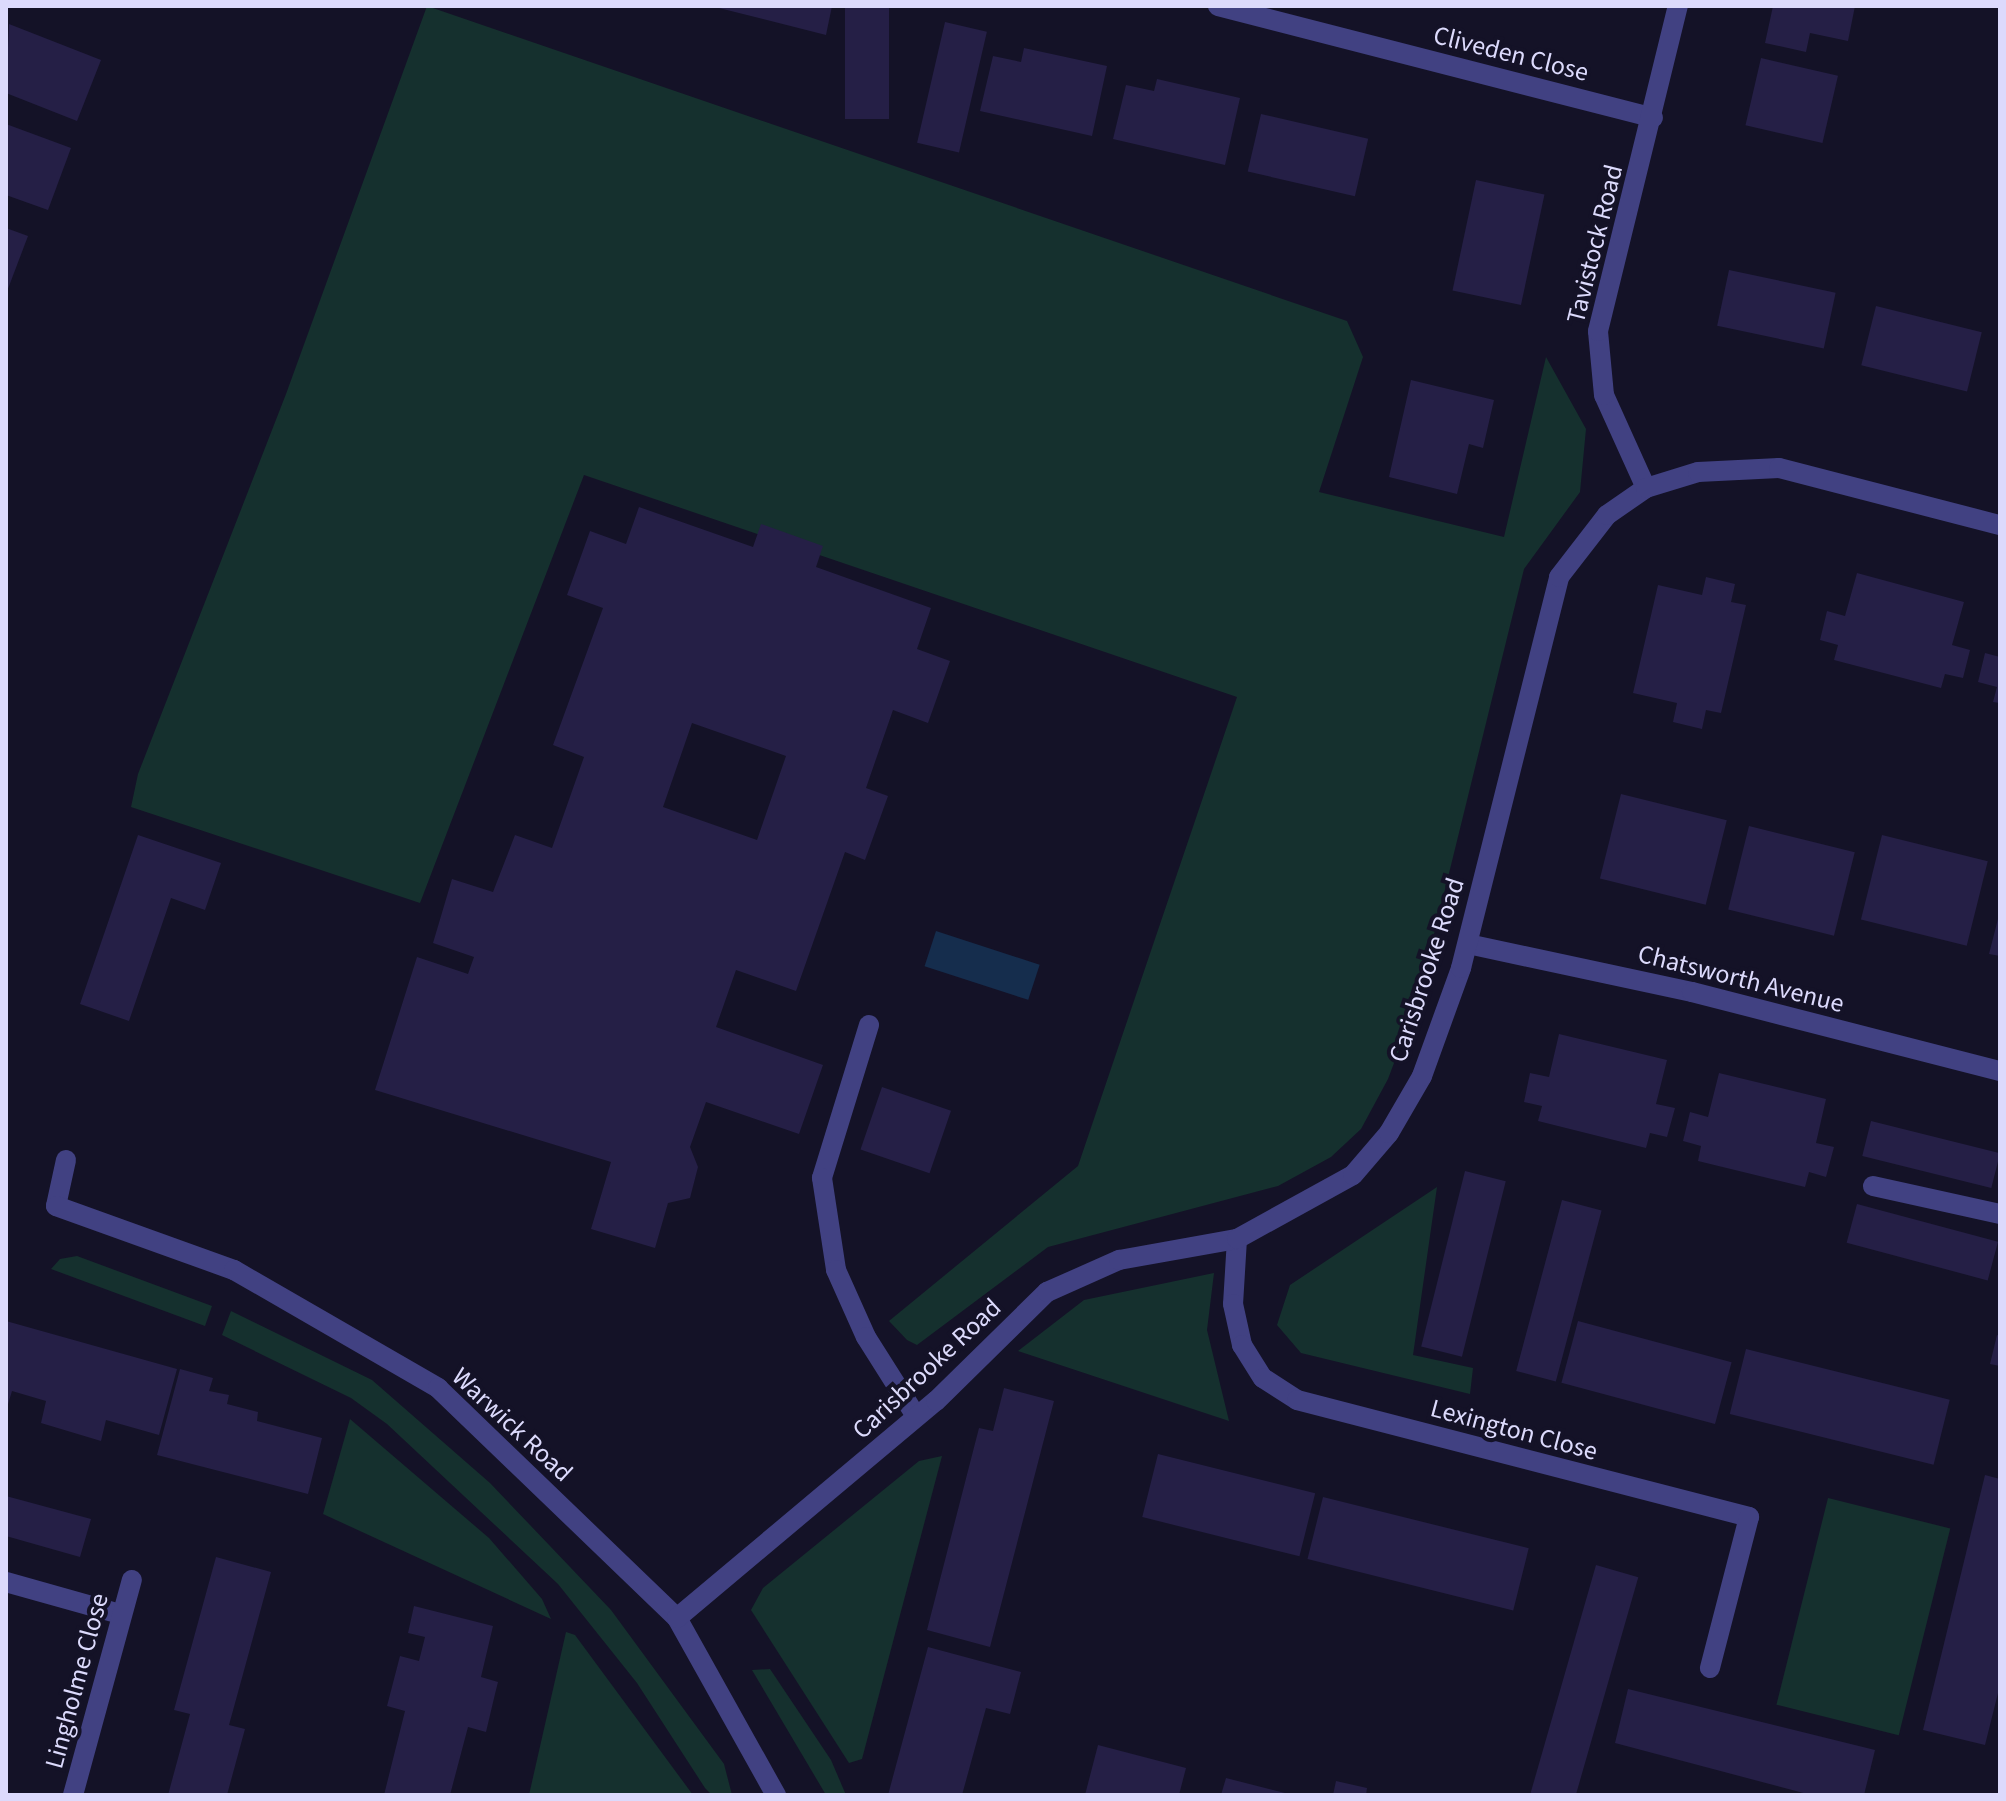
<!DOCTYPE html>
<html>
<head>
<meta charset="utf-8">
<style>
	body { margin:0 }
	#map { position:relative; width:2006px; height:1801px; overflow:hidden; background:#141227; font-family:"Source Sans 3",sans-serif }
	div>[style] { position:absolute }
	.green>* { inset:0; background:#15302e; transform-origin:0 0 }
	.water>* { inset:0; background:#152d4d; transform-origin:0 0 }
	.building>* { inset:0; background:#251f46; transform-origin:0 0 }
	.minor>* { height:20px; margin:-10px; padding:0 10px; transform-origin:10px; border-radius:10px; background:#414182 }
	span { translate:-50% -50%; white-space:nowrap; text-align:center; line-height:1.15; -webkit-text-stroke:8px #141227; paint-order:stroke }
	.street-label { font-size:26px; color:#dcdafc }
	.frame { position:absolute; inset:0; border:8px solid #dcdafc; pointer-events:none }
</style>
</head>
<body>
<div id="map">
	<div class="green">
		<i style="clip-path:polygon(427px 6px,1347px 321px,1363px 357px,1319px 492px,1504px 537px,1546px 357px,1586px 429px,1580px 492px,1524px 569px,1418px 999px,1388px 1079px,1361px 1129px,1331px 1157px,1278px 1186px,1048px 1247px,917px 1345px,907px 1340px,889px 1321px,1078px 1166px,1237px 697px,584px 475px,420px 903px,131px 807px,138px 774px,286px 394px)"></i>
		<i style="clip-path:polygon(1437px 1187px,1413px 1355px,1473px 1368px,1470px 1394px,1301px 1353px,1277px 1325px,1290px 1285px)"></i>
		<i style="clip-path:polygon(77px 1256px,212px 1306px,205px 1326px,51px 1269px,60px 1259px)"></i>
		<i style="clip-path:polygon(1214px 1273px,1207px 1330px,1229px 1421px,1018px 1351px,1084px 1300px)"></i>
		<i style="clip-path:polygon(231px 1311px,372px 1380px,490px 1483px,611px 1610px,724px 1764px,732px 1795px,712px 1795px,705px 1788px,637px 1683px,558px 1584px,387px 1424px,351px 1398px,222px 1335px)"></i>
		<i style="clip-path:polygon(350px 1419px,489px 1538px,542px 1599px,551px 1619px,323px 1514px)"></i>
		<i style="clip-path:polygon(942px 1456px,862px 1759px,849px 1763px,751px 1610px,763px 1588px,919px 1461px)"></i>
		<i style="left:1828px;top:1498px;width:126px;height:213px;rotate:14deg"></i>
		<i style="clip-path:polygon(566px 1632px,575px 1635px,693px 1795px,529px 1795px)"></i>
		<i style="clip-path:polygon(770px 1669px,831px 1760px,846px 1795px,826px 1795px,752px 1670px)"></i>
	</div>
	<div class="water">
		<i style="left:936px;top:931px;width:109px;height:37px;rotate:18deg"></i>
	</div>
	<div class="building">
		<i style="clip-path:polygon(711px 6px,832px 6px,826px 35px)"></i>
		<i style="left:845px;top:6px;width:44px;height:113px"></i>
		<i style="clip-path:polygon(1773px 6px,1855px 6px,1848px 41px,1810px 33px,1806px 52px,1765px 43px)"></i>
		<i style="left:945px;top:22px;width:43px;height:124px;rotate:13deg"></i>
		<i style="clip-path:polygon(9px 24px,101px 60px,77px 121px,6px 93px)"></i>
		<i style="clip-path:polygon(1024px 48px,1107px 66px,1092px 136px,980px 111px,993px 56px,1021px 62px)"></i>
		<i style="left:1761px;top:58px;width:79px;height:69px;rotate:13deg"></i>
		<i style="clip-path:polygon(1157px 79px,1240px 98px,1225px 165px,1113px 139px,1126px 85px,1154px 91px)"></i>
		<i style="left:1261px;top:114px;width:110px;height:59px;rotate:13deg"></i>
		<i style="clip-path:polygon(6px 124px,71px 148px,48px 210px,6px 195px)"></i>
		<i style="left:1476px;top:180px;width:70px;height:113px;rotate:12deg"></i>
		<i style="clip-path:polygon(6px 228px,28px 236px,6px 294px)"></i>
		<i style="left:1729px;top:270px;width:109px;height:57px;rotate:12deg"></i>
		<i style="left:1876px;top:306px;width:109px;height:61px;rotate:14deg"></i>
		<i style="clip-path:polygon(1411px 380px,1494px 400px,1483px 448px,1469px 444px,1457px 494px,1389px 477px)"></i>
		<i style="clip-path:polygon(evenodd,639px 507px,753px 547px,761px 524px,823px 546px,816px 567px,931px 608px,917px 649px,950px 661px,928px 723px,893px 710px,866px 788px,888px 796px,865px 860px,845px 852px,796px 991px,736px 970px,716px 1027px,823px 1065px,799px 1134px,706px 1102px,690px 1147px,698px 1167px,690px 1198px,668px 1203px,655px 1248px,591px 1229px,611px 1162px,375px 1090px,417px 957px,468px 974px,474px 957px,433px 943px,452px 879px,493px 892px,515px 835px,552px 848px,584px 757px,553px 745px,603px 608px,567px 595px,590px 531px,626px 544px,639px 507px,692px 723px,786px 756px,757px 840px,663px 807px,692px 723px)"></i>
		<i style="clip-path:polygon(1857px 573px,1964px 602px,1952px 645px,1970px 650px,1963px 678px,1945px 674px,1941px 688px,1834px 660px,1838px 645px,1820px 640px,1827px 611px,1845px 616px)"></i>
		<i style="clip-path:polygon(1706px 577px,1735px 584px,1731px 602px,1746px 605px,1721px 713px,1706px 710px,1702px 729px,1673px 722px,1677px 703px,1633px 693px,1658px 585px,1702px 595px)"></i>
		<i style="clip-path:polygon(1985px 653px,2000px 657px,2000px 703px,1993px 702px,1997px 687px,1978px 682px)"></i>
		<i style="left:1621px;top:794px;width:109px;height:87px;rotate:14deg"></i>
		<i style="left:1749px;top:826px;width:109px;height:86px;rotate:14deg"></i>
		<i style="clip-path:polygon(138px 835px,221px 863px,205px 910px,171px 898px,129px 1021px,80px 1004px)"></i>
		<i style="left:1882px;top:835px;width:109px;height:87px;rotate:14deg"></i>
		<i style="clip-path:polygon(1999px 915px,2000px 915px,2000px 956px,1989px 954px)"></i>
		<i style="clip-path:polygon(1559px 1034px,1667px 1060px,1656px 1104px,1675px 1108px,1667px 1137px,1650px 1133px,1646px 1148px,1538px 1121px,1542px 1106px,1524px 1102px,1530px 1073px,1549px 1077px)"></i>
		<i style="clip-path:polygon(1719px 1073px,1826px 1099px,1816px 1143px,1834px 1147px,1826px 1177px,1809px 1172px,1805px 1187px,1698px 1161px,1701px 1146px,1683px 1141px,1690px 1112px,1708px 1117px)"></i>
		<i style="left:882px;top:1087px;width:73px;height:66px;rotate:19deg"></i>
		<i style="left:1871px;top:1121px;width:133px;height:36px;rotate:14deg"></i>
		<i style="left:1465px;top:1171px;width:42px;height:181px;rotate:14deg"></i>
		<i style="left:1562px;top:1200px;width:41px;height:177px;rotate:15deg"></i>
		<i style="left:1857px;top:1204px;width:146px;height:40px;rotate:15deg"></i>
		<i style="clip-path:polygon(6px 1321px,177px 1369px,159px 1435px,106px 1420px,101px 1441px,41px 1423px,46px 1401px,12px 1391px,6px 1411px)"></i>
		<i style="left:1578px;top:1321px;width:159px;height:64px;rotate:15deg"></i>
		<i style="clip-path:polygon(1997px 1335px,2000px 1336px,2000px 1366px,1990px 1364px)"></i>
		<i style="left:1746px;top:1349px;width:210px;height:67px;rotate:14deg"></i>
		<i style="clip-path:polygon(180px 1369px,213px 1378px,209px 1391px,229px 1395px,227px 1404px,258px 1412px,257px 1421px,322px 1438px,308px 1494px,157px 1455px)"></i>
		<i style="clip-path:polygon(1004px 1388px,1054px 1401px,990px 1647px,927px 1630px,979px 1428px,993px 1431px)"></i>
		<i style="left:1158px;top:1454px;width:162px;height:65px;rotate:14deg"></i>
		<i style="clip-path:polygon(1985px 1475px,2000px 1479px,2000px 1685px,1985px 1745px,1923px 1730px)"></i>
		<i style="clip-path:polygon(6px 1496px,91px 1519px,80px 1557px,6px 1536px)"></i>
		<i style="left:1323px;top:1497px;width:212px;height:64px;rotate:14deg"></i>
		<i style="clip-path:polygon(216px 1557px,271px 1572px,229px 1725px,245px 1729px,227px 1795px,168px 1795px,190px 1714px,174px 1710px)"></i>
		<i style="left:1596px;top:1565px;width:44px;height:237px;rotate:16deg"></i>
		<i style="clip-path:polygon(414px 1606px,493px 1626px,481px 1677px,498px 1682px,495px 1694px,486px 1732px,468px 1727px,450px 1795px,384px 1795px,405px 1711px,387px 1706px,400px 1656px,419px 1661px,425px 1637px,408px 1633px)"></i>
		<i style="clip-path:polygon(928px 1647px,1021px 1672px,1010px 1714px,986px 1708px,962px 1795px,888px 1795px)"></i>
		<i style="clip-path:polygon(1628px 1689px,1875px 1750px,1864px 1795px,1811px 1795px,1615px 1743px)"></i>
		<i style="clip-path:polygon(1098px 1745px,1186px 1768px,1179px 1795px,1085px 1795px)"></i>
		<i style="clip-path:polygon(1226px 1778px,1289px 1794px,1289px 1795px,1221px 1795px)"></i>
		<i style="clip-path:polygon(1336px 1781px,1367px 1788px,1366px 1795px,1333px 1795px)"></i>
	</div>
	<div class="minor">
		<i style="left:1218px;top:6px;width:449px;rotate:14.4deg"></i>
		<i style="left:1646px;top:488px;width:102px;rotate:-114.3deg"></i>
		<i style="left:1604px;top:395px;width:64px;rotate:-95.4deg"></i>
		<i style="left:1598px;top:331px;width:335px;rotate:-76.2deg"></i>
		<i style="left:1468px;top:944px;width:229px;rotate:12.1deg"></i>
		<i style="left:1692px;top:992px;width:318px;rotate:14.4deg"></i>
		<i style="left:869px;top:1025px;width:160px;rotate:107.1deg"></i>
		<i style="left:822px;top:1178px;width:93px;rotate:81.3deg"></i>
		<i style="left:836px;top:1270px;width:73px;rotate:65.9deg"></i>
		<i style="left:866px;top:1337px;width:93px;rotate:57.7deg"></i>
		<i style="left:66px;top:1160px;width:47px;rotate:102.3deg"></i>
		<i style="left:56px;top:1206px;width:189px;rotate:19.8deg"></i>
		<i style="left:234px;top:1270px;width:236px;rotate:30deg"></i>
		<i style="left:438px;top:1388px;width:332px;rotate:43.9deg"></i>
		<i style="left:677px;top:1618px;width:203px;rotate:60.8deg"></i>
		<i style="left:1873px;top:1186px;width:130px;rotate:12.4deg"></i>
		<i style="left:1237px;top:1239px;width:65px;rotate:93.5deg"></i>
		<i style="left:1233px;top:1304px;width:42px;rotate:77.6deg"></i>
		<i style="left:1242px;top:1345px;width:39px;rotate:58deg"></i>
		<i style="left:1263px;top:1378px;width:40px;rotate:32.9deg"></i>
		<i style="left:1297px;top:1400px;width:467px;rotate:14.5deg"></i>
		<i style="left:1749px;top:1517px;width:156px;rotate:104.5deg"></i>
		<i style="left:6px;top:1582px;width:118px;rotate:15.7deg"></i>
		<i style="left:677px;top:1618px;width:338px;rotate:-40deg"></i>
		<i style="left:936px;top:1401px;width:156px;rotate:-44.5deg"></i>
		<i style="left:1047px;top:1292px;width:79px;rotate:-24deg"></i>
		<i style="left:1119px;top:1260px;width:120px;rotate:-10.1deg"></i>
		<i style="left:1237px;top:1239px;width:132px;rotate:-28.9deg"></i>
		<i style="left:1353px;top:1175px;width:55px;rotate:-49.4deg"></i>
		<i style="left:1389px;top:1133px;width:66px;rotate:-59.9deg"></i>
		<i style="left:1422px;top:1076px;width:115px;rotate:-70.1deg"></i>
		<i style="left:1461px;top:968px;width:403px;rotate:-75.9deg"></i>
		<i style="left:1559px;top:577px;width:78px;rotate:-52.3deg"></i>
		<i style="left:1607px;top:515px;width:47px;rotate:-34.7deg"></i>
		<i style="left:1646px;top:488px;width:54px;rotate:-17.1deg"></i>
		<i style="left:1698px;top:472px;width:81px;rotate:-2.8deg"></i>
		<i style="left:1779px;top:468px;width:228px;rotate:14.5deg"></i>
		<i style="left:73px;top:1795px;width:223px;rotate:-74.7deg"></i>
	</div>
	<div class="street-label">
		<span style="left:1511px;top:54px;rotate:14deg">Cliveden Close</span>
		<span style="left:1595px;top:244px;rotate:-76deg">Tavistock Road</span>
		<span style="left:1427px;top:970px;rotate:-72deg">Carisbrooke Road</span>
		<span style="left:1741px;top:979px;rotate:14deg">Chatsworth Avenue</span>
		<span style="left:927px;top:1369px;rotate:-43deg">Carisbrooke Road</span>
		<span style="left:512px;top:1425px;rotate:43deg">Warwick Road</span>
		<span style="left:1514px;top:1430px;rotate:15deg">Lexington Close</span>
		<span style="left:77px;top:1681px;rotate:-75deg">Lingholme Close</span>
	</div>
	<div class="frame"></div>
</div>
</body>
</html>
